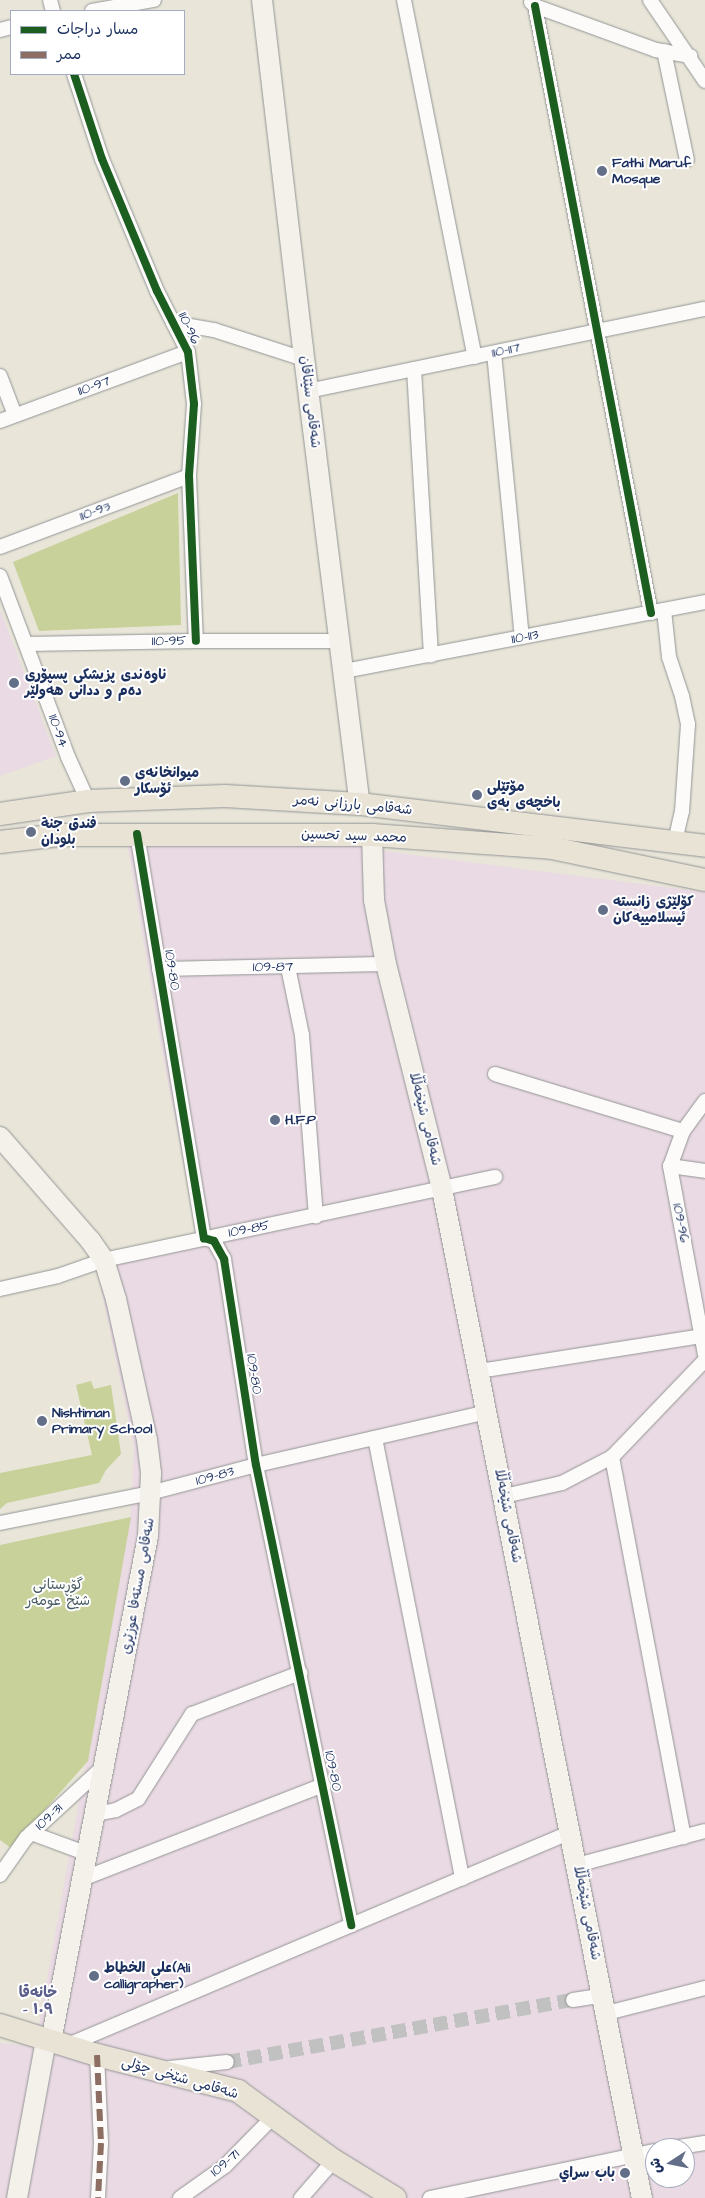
<!DOCTYPE html>
<html>
<head>
<meta charset="utf-8">
<style>
	body { margin:0 }
	#map { position:relative; width:705px; height:2198px; overflow:hidden; background:#e9e6d9; font-family:"Architects Daughter","Playpen Sans Arabic",sans-serif }
	div>[style] { position:absolute }
	.built>* { inset:0; background:#eadae3 }
	.green>* { inset:0; background:#c7d199 }
	.minor-tunnel>* { height:14px; margin-top:-7px; transform-origin:0; background:repeating-linear-gradient(90deg,#c0c1c0 0 14px,transparent 0 21px) }
	.roads { filter:drop-shadow(0 0 1px #939596) drop-shadow(0 0 1px #939596) }
	.minor>* { height:14px; margin:-7px; padding:0 7px; transform-origin:7px; border-radius:7px; background:#fcfbf9 }
	.secondary>* { height:20px; margin:-10px; padding:0 10px; transform-origin:10px; border-radius:10px; background:#f4f1eb }
	.primary>* { height:22px; margin:-11px; padding:0 11px; transform-origin:11px; border-radius:11px; background:#e9e3d6 }
	.quiet>* { height:6px; margin-top:-3px; transform-origin:0; background:repeating-linear-gradient(90deg,#8d6e63 0 12px,transparent 0 18px) }
	.cycleway>* { height:8px; margin:-4px; padding:0 4px; transform-origin:4px; border-radius:4px; background:#1b5e20 }
	.dots>* { width:14px; height:14px; translate:-50% -50%; box-sizing:border-box; border:2px solid #fff; border-radius:50% }
	span { translate:-50% -50%; white-space:nowrap; text-align:center; line-height:1.15; -webkit-text-stroke:4px #fff; paint-order:stroke }
	.poi-label { font-size:14px; color:#1b2f5e; font-weight:700 }
	.left { translate:0 -50%; text-align:left }
	.right { translate:-100% -50%; text-align:right }
	.street-label { font-size:14px; color:#1b2f5e }
	.park-label { font-size:14px; color:#465a60 }
	.neighbourhood-label { font-size:15px; color:#5b5e8b; font-weight:700 }
	.legend { position:absolute; left:10px; top:10px; width:175px; height:65px; box-sizing:border-box; background:#fff; border:1px solid #a4acbf; margin:0; padding:6px 9px; list-style:none; font-size:15px; color:#1b2f5e }
	.legend li { display:flex; align-items:center; gap:10px; height:25px }
	.legend b { width:25px; border:1px solid #a4acbf }
	.north { position:absolute; left:645px; top:2138px; width:50px; height:50px; box-sizing:border-box; background:#fff; border:1px solid #a4acbf; border-radius:50%; rotate:259deg; font-size:14px; font-weight:700; line-height:20px; text-align:center; color:#1b2f5e }
	.north::after { content:''; display:block; margin:auto; width:18px; height:22px; background:#636f89; clip-path:polygon(50% 0,100% 100%,50% 72%,0 100%) }
</style>
</head>
<body>
<div id="map">
	<div class="built">
		<i style="clip-path:polygon(0 609px,56px 756px,0 776px)"></i>
		<i style="clip-path:polygon(evenodd,336px 842px,399px 853px,705px 892px,705px 2198px,0 2198px,0 2043px,35px 2046px,131px 1512px,134px 1447px,99px 1279px,104px 1254px,197px 1233px,162px 1052px,127px 843px,336px 842px,655px 2148px,685px 2148px,685px 2178px,655px 2178px,655px 2148px)"></i>
	</div>
	<div class="green">
		<i style="clip-path:polygon(178px 493px,181px 625px,39px 631px,13px 562px)"></i>
		<i style="clip-path:polygon(91px 1381px,94px 1389px,111px 1385px,121px 1454px,106px 1470px,99px 1483px,7px 1503px,0 1509px,0 1473px,92px 1455px,76px 1385px)"></i>
		<i style="clip-path:polygon(131px 1517px,88px 1761px,11px 1848px,0 1840px,0 1545px)"></i>
	</div>
	<div class="minor-tunnel">
		<i style="left:227px;top:2062px;width:352px;rotate:-10.2deg"></i>
	</div>
	<div class="roads">
		<div class="minor">
			<i style="left:50px;top:0;width:11px;rotate:75deg"></i>
			<i style="left:404px;top:0;width:364px;rotate:78.8deg"></i>
			<i style="left:650px;top:0;width:98px;rotate:55.8deg"></i>
			<i style="left:531px;top:2px;width:6px;rotate:45deg"></i>
			<i style="left:535px;top:6px;width:129px;rotate:20deg"></i>
			<i style="left:656px;top:50px;width:35px;rotate:10deg"></i>
			<i style="left:535px;top:6px;width:618px;rotate:79.18deg"></i>
			<i style="left:92px;top:11px;width:63px;rotate:-10.1deg"></i>
			<i style="left:0;top:30px;width:11px;rotate:-15deg"></i>
			<i style="left:664px;top:51px;width:111px;rotate:78.1deg"></i>
			<i style="left:74px;top:74px;width:89px;rotate:71.8deg"></i>
			<i style="left:102px;top:159px;width:143px;rotate:67.4deg"></i>
			<i style="left:157px;top:291px;width:68px;rotate:63.1deg"></i>
			<i style="left:188px;top:352px;width:52px;rotate:83.4deg"></i>
			<i style="left:194px;top:404px;width:72px;rotate:94deg"></i>
			<i style="left:189px;top:476px;width:165px;rotate:87.6deg"></i>
			<i style="left:173px;top:323px;width:42px;rotate:9.7deg"></i>
			<i style="left:214px;top:330px;width:95px;rotate:17.9deg"></i>
			<i style="left:494px;top:353px;width:285px;rotate:84.4deg"></i>
			<i style="left:414px;top:369px;width:287px;rotate:86.6deg"></i>
			<i style="left:0;top:376px;width:42px;rotate:69deg"></i>
			<i style="left:308px;top:391px;width:405px;rotate:-11.7deg"></i>
			<i style="left:0;top:421px;width:200px;rotate:-20.2deg"></i>
			<i style="left:0;top:547px;width:202px;rotate:-20.6deg"></i>
			<i style="left:0;top:576px;width:193px;rotate:69.4deg"></i>
			<i style="left:68px;top:757px;width:48px;rotate:65.6deg"></i>
			<i style="left:664px;top:610px;width:47px;rotate:83.9deg"></i>
			<i style="left:669px;top:657px;width:41px;rotate:71.6deg"></i>
			<i style="left:682px;top:696px;width:29px;rotate:78deg"></i>
			<i style="left:688px;top:724px;width:87px;rotate:93.9deg"></i>
			<i style="left:682px;top:811px;width:31px;rotate:103deg"></i>
			<i style="left:27px;top:644px;width:169px;rotate:-1deg"></i>
			<i style="left:196px;top:641px;width:145px"></i>
			<i style="left:344px;top:671px;width:368px;rotate:-10.8deg"></i>
			<i style="left:137px;top:834px;width:410px;rotate:80.6deg"></i>
			<i style="left:204px;top:1238px;width:10px;rotate:17deg"></i>
			<i style="left:214px;top:1241px;width:21px;rotate:61deg"></i>
			<i style="left:224px;top:1259px;width:208px;rotate:81.2deg"></i>
			<i style="left:256px;top:1465px;width:470px;rotate:78.3deg"></i>
			<i style="left:288px;top:967px;width:69px;rotate:78.4deg"></i>
			<i style="left:302px;top:1035px;width:182px;rotate:85.6deg"></i>
			<i style="left:159px;top:969px;width:227px;rotate:-1.3deg"></i>
			<i style="left:495px;top:1074px;width:196px;rotate:16.9deg"></i>
			<i style="left:705px;top:1101px;width:37px;rotate:126deg"></i>
			<i style="left:683px;top:1131px;width:37px;rotate:110deg"></i>
			<i style="left:670px;top:1166px;width:191px;rotate:79.5deg"></i>
			<i style="left:670px;top:1166px;width:35px;rotate:8deg"></i>
			<i style="left:0;top:1289px;width:59px;rotate:-12.6deg"></i>
			<i style="left:58px;top:1276px;width:49px;rotate:-19.2deg"></i>
			<i style="left:104px;top:1260px;width:400px;rotate:-12deg"></i>
			<i style="left:479px;top:1371px;width:226px;rotate:-8.9deg"></i>
			<i style="left:375px;top:1438px;width:449px;rotate:78.8deg"></i>
			<i style="left:612px;top:1457px;width:387px;rotate:79.3deg"></i>
			<i style="left:504px;top:1496px;width:59px;rotate:-12.6deg"></i>
			<i style="left:562px;top:1483px;width:56px;rotate:-27.5deg"></i>
			<i style="left:612px;top:1457px;width:134px;rotate:-46.2deg"></i>
			<i style="left:0;top:1523px;width:153px;rotate:-11.3deg"></i>
			<i style="left:150px;top:1493px;width:110px;rotate:-14.8deg"></i>
			<i style="left:256px;top:1465px;width:237px;rotate:-12.9deg"></i>
			<i style="left:96px;top:1814px;width:20px;rotate:-11deg"></i>
			<i style="left:116px;top:1810px;width:25px;rotate:-27deg"></i>
			<i style="left:138px;top:1799px;width:101px;rotate:-57.6deg"></i>
			<i style="left:192px;top:1714px;width:116px;rotate:-20.8deg"></i>
			<i style="left:31px;top:1833px;width:61px;rotate:20.2deg"></i>
			<i style="left:577px;top:1865px;width:132px;rotate:-14.9deg"></i>
			<i style="left:0;top:1875px;width:45px;rotate:-54.9deg"></i>
			<i style="left:26px;top:1838px;width:106px;rotate:-42.7deg"></i>
			<i style="left:82px;top:1879px;width:259px;rotate:-21.3deg"></i>
			<i style="left:573px;top:2000px;width:30px;rotate:-9deg"></i>
			<i style="left:607px;top:2013px;width:101px;rotate:-14.3deg"></i>
			<i style="left:68px;top:2045px;width:546px;rotate:-22.95deg"></i>
			<i style="left:97px;top:2055px;width:88px;rotate:87.4deg"></i>
			<i style="left:101px;top:2143px;width:55px;rotate:93.1deg"></i>
			<i style="left:170px;top:2068px;width:57px;rotate:-6deg"></i>
			<i style="left:673px;top:2148px;width:32px;rotate:-9deg"></i>
			<i style="left:180px;top:2198px;width:55px;rotate:-35.4deg"></i>
			<i style="left:225px;top:2166px;width:59px;rotate:-45.7deg"></i>
			<i style="left:301px;top:2198px;width:41px;rotate:-48.9deg"></i>
			<i style="left:430px;top:2198px;width:230px;rotate:-11.8deg"></i>
		</div>
		<div class="secondary">
			<i style="left:262px;top:0;width:351px;rotate:83.3deg"></i>
			<i style="left:303px;top:349px;width:459px;rotate:82.9deg"></i>
			<i style="left:372px;top:835px;width:65px;rotate:88.2deg"></i>
			<i style="left:374px;top:900px;width:65px;rotate:79.4deg"></i>
			<i style="left:386px;top:964px;width:232px;rotate:76deg"></i>
			<i style="left:442px;top:1189px;width:1029px;rotate:78.79deg"></i>
			<i style="left:0;top:1137px;width:137px;rotate:48.9deg"></i>
			<i style="left:90px;top:1240px;width:24px;rotate:55deg"></i>
			<i style="left:104px;top:1260px;width:41px;rotate:72.9deg"></i>
			<i style="left:116px;top:1299px;width:144px;rotate:77.6deg"></i>
			<i style="left:147px;top:1440px;width:34px;rotate:83deg"></i>
			<i style="left:151px;top:1474px;width:62px;rotate:92.8deg"></i>
			<i style="left:148px;top:1536px;width:514px;rotate:100.87deg"></i>
			<i style="left:17px;top:2198px;width:161px;rotate:-79.6deg"></i>
		</div>
		<div class="primary">
			<i style="left:0;top:814px;width:89px;rotate:-8.4deg"></i>
			<i style="left:88px;top:801px;width:137px;rotate:-2.1deg"></i>
			<i style="left:225px;top:796px;width:135px;rotate:3.4deg"></i>
			<i style="left:360px;top:804px;width:348px;rotate:6.9deg"></i>
			<i style="left:0;top:842px;width:60px;rotate:-6.7deg"></i>
			<i style="left:60px;top:835px;width:312px"></i>
			<i style="left:372px;top:835px;width:180px;rotate:4.1deg"></i>
			<i style="left:552px;top:848px;width:156px;rotate:11.8deg"></i>
			<i style="left:0;top:2025px;width:102px;rotate:17.2deg"></i>
			<i style="left:97px;top:2055px;width:146px;rotate:14.3deg"></i>
			<i style="left:238px;top:2091px;width:117px;rotate:36deg"></i>
			<i style="left:333px;top:2160px;width:73px;rotate:31.5deg"></i>
		</div>
	</div>
	<div class="quiet">
		<i style="left:97px;top:2055px;width:88px;rotate:87.4deg"></i>
		<i style="left:101px;top:2143px;width:55px;rotate:93.1deg"></i>
	</div>
	<div class="cycleway">
		<i style="left:535px;top:6px;width:618px;rotate:79.18deg"></i>
		<i style="left:74px;top:74px;width:89px;rotate:71.8deg"></i>
		<i style="left:102px;top:159px;width:143px;rotate:67.4deg"></i>
		<i style="left:157px;top:291px;width:68px;rotate:63.1deg"></i>
		<i style="left:188px;top:352px;width:52px;rotate:83.4deg"></i>
		<i style="left:194px;top:404px;width:72px;rotate:94deg"></i>
		<i style="left:189px;top:476px;width:165px;rotate:87.6deg"></i>
		<i style="left:137px;top:834px;width:410px;rotate:80.6deg"></i>
		<i style="left:204px;top:1238px;width:10px;rotate:17deg"></i>
		<i style="left:214px;top:1241px;width:21px;rotate:61deg"></i>
		<i style="left:224px;top:1259px;width:208px;rotate:81.2deg"></i>
		<i style="left:256px;top:1465px;width:470px;rotate:78.3deg"></i>
	</div>
	<div class="dots">
		<i style="left:602px;top:171px;background:#636f89"></i>
		<i style="left:14px;top:683px;background:#636f89"></i>
		<i style="left:125px;top:781px;background:#636f89"></i>
		<i style="left:477px;top:795px;background:#636f89"></i>
		<i style="left:31px;top:832px;background:#636f89"></i>
		<i style="left:603px;top:910px;background:#636f89"></i>
		<i style="left:275px;top:1120px;background:#636f89"></i>
		<i style="left:42px;top:1421px;background:#636f89"></i>
		<i style="left:94px;top:1976px;background:#636f89"></i>
		<i style="left:625px;top:2173px;background:#636f89"></i>
	</div>
	<div class="poi-label">
		<span class="left" style="left:612px;top:171px">Fathi Maruf<br>Mosque</span>
		<span class="left" style="left:25px;top:683px">ناوەندی پزیشکی پسپۆڕی<br>دەم و ددانی هەولێر</span>
		<span class="left" style="left:135px;top:781px">میوانخانەی<br>ئۆسکار</span>
		<span class="left" style="left:487px;top:795px">مۆتێلی<br>باخچەی بەی</span>
		<span class="left" style="left:41px;top:832px">فندق جنة<br>بلودان</span>
		<span class="left" style="left:613px;top:910px">کۆلێژی زانستە<br>ئیسلامییەکان</span>
		<span class="left" style="left:285px;top:1120px">H.F.P</span>
		<span class="left" style="left:52px;top:1421px">Nishtiman<br>Primary School</span>
		<span class="left" style="left:104px;top:1976px">علي الخطاط(Ali<br>calligrapher)</span>
		<span class="right" style="left:615px;top:2173px">باب سراي</span>
	</div>
	<div class="street-label">
		<span style="left:189px;top:328px;rotate:64deg">110-96</span>
		<span style="left:506px;top:350px;rotate:-12deg">110-117</span>
		<span style="left:94px;top:386px;rotate:-20deg">110-97</span>
		<span style="left:310px;top:402px;rotate:83deg">شەقامی سێتاقان</span>
		<span style="left:95px;top:511px;rotate:-20deg">110-93</span>
		<span style="left:525px;top:637px;rotate:-11deg">110-113</span>
		<span style="left:169px;top:641px;rotate:-1deg">110-95</span>
		<span style="left:58px;top:731px;rotate:70deg">110-94</span>
		<span style="left:353px;top:805px;rotate:5deg">شەقامی بارزانی نەمر</span>
		<span style="left:354px;top:836px;rotate:2deg">محمد سید تحسین</span>
		<span style="left:273px;top:967px;rotate:-1deg">109-87</span>
		<span style="left:172px;top:970px;rotate:81deg">109-80</span>
		<span style="left:425px;top:1119px;rotate:76deg">شەقامی شێخەڵڵا</span>
		<span style="left:681px;top:1223px;rotate:79deg">109-96</span>
		<span style="left:249px;top:1229px;rotate:-11deg">109-85</span>
		<span style="left:254px;top:1374px;rotate:81deg">109-80</span>
		<span style="left:215px;top:1476px;rotate:-15deg">109-83</span>
		<span style="left:508px;top:1516px;rotate:79deg">شەقامی شێخەڵڵا</span>
		<span style="left:138px;top:1586px;rotate:-80deg">شەقامی مستەفا عوزێری</span>
		<span style="left:333px;top:1771px;rotate:78deg">109-80</span>
		<span style="left:49px;top:1817px;rotate:-43deg">109-31</span>
		<span style="left:587px;top:1913px;rotate:79deg">شەقامی شێخەڵڵا</span>
		<span style="left:180px;top:2078px;rotate:16deg">شەقامی شێخی چۆلی</span>
		<span style="left:225px;top:2163px;rotate:-41deg">109-71</span>
	</div>
	<div class="park-label">
		<span style="left:58px;top:1593px">گۆڕستانی<br>شێخ عومەر</span>
	</div>
	<div class="neighbourhood-label">
		<span style="left:38px;top:2001px">خانەقا<br>- ١٠٩</span>
	</div>
	<ul class="legend">
	<li><b style="height:6px;background:#1b5e20"></b>مسار دراجات</li>
	<li><b style="height:6px;background:#8d6e63"></b>ممر</li>
	</ul>
	<div class="north">ش</div>
</div>
</body>
</html>
